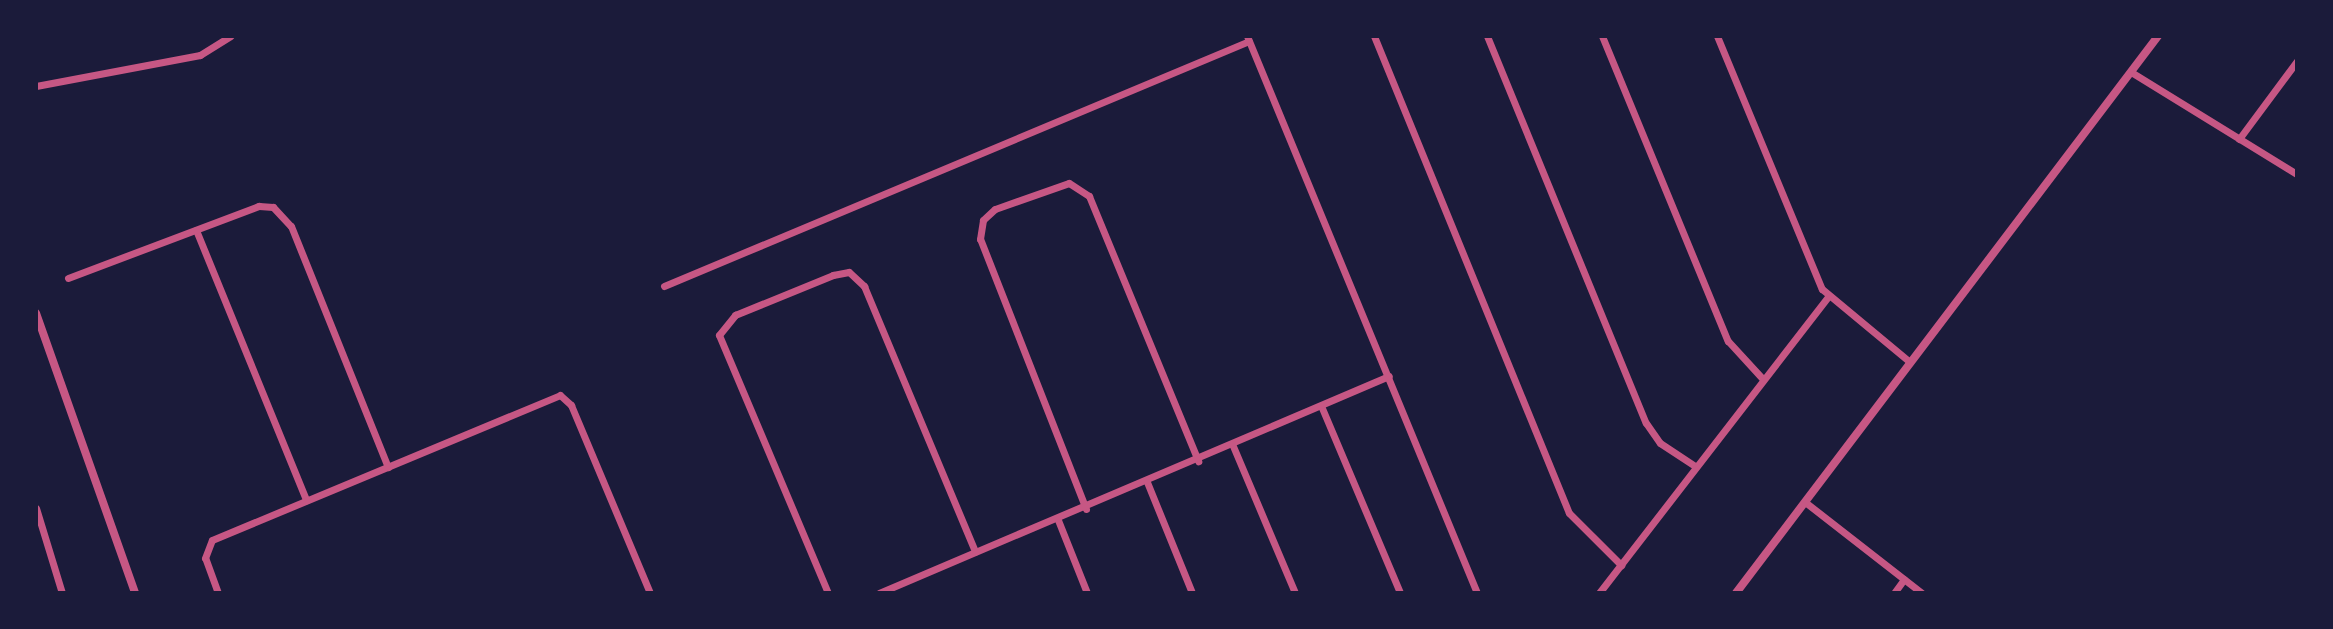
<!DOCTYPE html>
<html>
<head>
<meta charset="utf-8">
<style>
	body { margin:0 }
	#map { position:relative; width:2333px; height:629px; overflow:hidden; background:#1b1b3a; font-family:Overpass,sans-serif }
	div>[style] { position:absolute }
	.minor>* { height:7px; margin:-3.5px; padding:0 3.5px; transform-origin:3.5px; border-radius:3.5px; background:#c65784 }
	.tertiary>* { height:8px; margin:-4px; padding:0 4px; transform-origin:4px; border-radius:4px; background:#c65784 }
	span { translate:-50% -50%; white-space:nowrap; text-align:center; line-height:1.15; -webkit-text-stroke:7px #1b1b3a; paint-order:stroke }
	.frame { position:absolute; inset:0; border:38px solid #1b1b3a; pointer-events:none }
</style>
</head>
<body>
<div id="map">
	<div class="minor">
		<i style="left:1247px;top:36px;width:603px;rotate:67.56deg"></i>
		<i style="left:1374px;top:36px;width:515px;rotate:67.77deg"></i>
		<i style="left:1569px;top:513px;width:74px;rotate:45deg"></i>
		<i style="left:1487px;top:36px;width:418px;rotate:67.7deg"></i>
		<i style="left:1646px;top:423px;width:24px;rotate:55deg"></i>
		<i style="left:1660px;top:443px;width:42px;rotate:33.3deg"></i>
		<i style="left:1602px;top:36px;width:330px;rotate:67.6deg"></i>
		<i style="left:1728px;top:341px;width:52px;rotate:47.4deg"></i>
		<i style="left:1717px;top:36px;width:274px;rotate:67.5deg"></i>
		<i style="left:1822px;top:289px;width:114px;rotate:39.7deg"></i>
		<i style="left:2131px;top:72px;width:195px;rotate:31.6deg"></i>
		<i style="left:36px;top:86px;width:167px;rotate:-10.7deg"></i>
		<i style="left:200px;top:55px;width:36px;rotate:-32deg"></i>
		<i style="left:2239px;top:139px;width:97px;rotate:-53.4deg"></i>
		<i style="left:196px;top:230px;width:292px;rotate:67.8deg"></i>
		<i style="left:68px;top:278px;width:204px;rotate:-20.7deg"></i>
		<i style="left:259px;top:206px;width:14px;rotate:4deg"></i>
		<i style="left:273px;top:207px;width:26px;rotate:47deg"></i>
		<i style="left:291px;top:226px;width:260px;rotate:68.1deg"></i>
		<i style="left:664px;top:286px;width:634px;rotate:-22.72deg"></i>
		<i style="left:1322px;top:408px;width:201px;rotate:67.1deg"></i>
		<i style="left:1233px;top:446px;width:160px;rotate:67.1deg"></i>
		<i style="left:1147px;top:482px;width:120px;rotate:67.9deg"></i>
		<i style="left:1805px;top:502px;width:148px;rotate:37.9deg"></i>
		<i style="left:36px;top:508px;width:89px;rotate:73deg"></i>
		<i style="left:1086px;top:509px;width:290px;rotate:-111.4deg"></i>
		<i style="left:980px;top:239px;width:19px;rotate:-81deg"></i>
		<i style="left:983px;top:220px;width:16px;rotate:-43deg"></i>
		<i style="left:995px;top:209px;width:78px;rotate:-19.4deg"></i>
		<i style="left:1069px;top:183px;width:24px;rotate:33deg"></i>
		<i style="left:1089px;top:196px;width:287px;rotate:67.6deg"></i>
		<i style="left:1058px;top:520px;width:79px;rotate:68.3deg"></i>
		<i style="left:218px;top:593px;width:37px;rotate:-110deg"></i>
		<i style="left:205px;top:558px;width:19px;rotate:-69deg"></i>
		<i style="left:212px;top:540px;width:377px;rotate:-22.6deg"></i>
		<i style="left:560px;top:395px;width:15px;rotate:42deg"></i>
		<i style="left:571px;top:405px;width:204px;rotate:67.2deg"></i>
		<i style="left:828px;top:593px;width:280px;rotate:-112.9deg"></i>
		<i style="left:719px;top:335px;width:26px;rotate:-51deg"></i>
		<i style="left:735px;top:315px;width:106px;rotate:-22.2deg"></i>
		<i style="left:833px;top:275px;width:16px;rotate:-11deg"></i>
		<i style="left:849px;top:272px;width:21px;rotate:43deg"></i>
		<i style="left:864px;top:286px;width:288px;rotate:67.3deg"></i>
		<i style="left:879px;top:593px;width:554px;rotate:-23.05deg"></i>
		<i style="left:1599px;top:593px;width:374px;rotate:-52.3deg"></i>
		<i style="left:1894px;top:593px;width:17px;rotate:-54deg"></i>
	</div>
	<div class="tertiary">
		<i style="left:36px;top:313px;width:297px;rotate:70.5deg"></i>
		<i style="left:1736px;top:593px;width:699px;rotate:-52.85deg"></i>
	</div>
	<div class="frame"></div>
</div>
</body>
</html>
